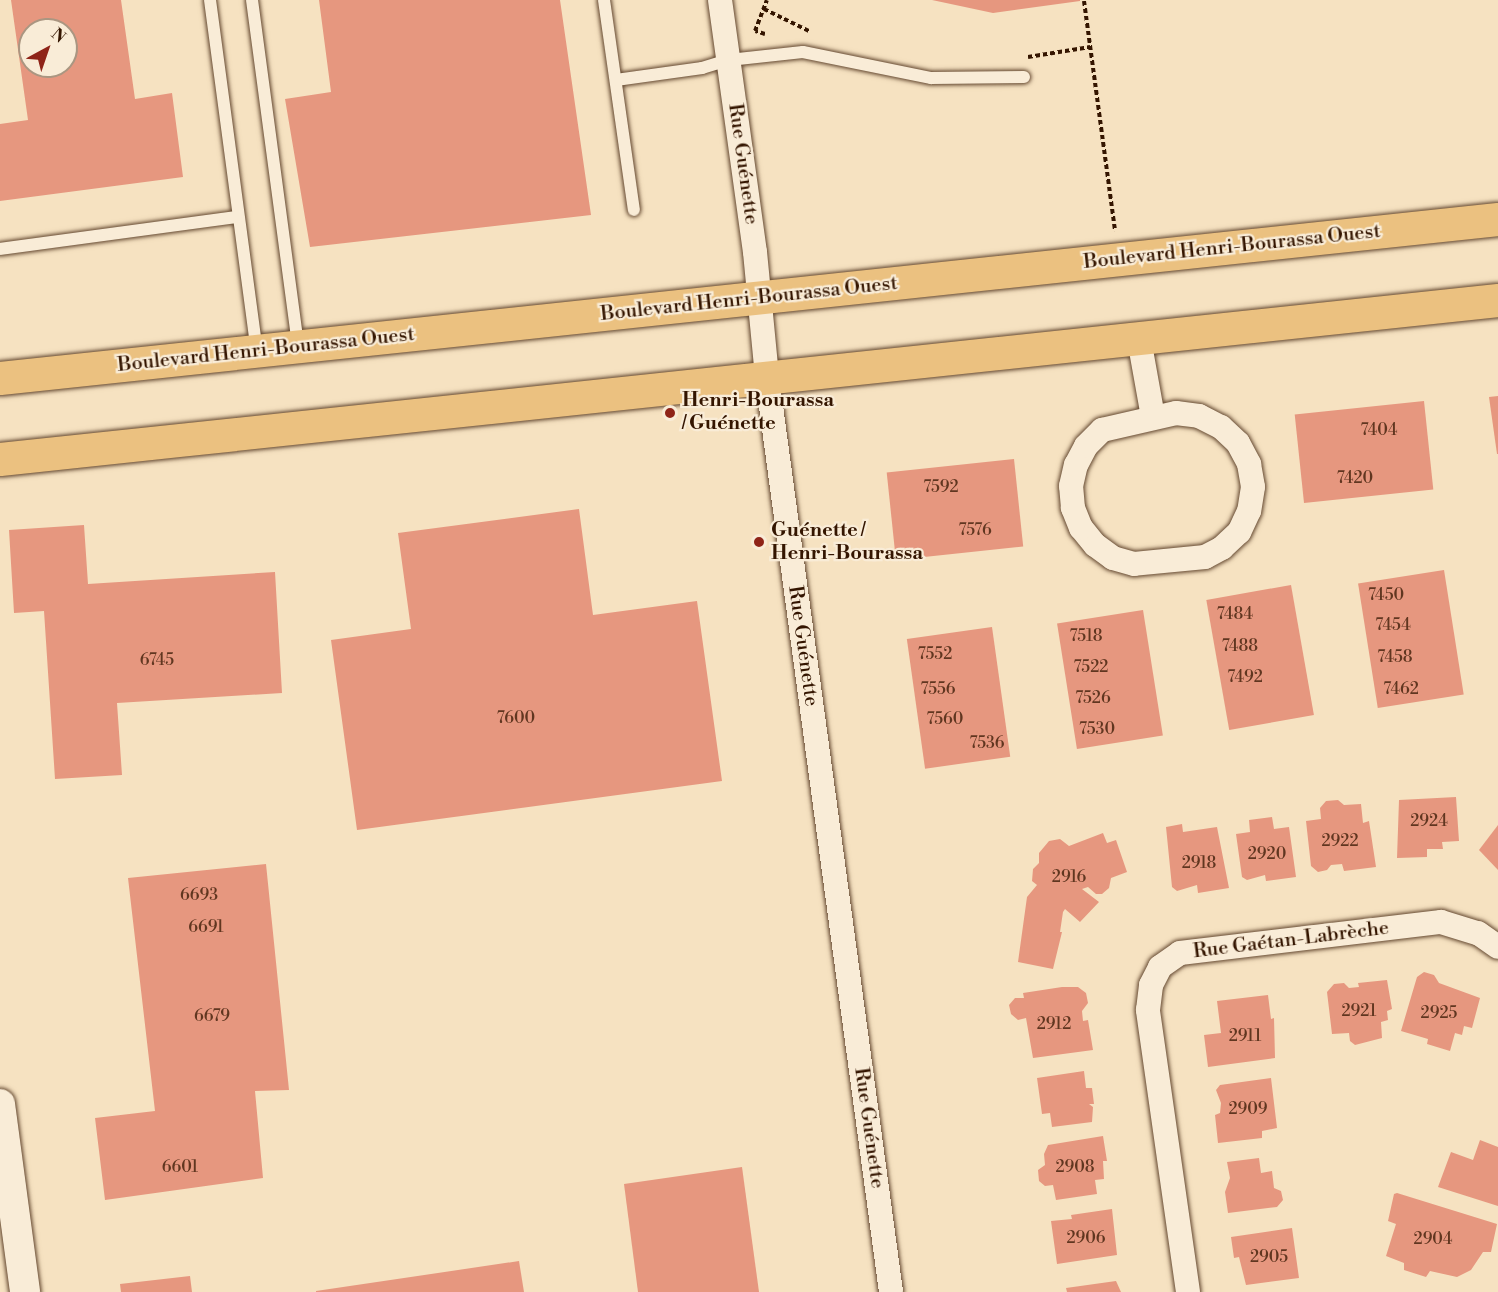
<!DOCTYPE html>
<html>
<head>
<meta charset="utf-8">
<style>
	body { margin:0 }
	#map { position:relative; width:1498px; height:1292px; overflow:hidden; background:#f6e2c1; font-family:"Libre Bodoni",serif }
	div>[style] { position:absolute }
	.building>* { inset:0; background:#e6977f; transform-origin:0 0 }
	.path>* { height:4px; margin-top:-2px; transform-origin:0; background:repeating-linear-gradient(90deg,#341500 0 4.5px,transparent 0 7.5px) }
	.roads { filter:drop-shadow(0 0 2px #644830) drop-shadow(0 0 2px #644830) }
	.service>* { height:12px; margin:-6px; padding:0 6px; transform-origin:6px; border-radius:6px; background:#f9ecd7 }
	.minor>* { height:24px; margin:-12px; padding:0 12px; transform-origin:12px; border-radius:12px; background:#f9ecd7 }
	.tertiary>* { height:30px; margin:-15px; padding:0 15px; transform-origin:15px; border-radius:15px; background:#f9ecd7 }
	.primary>* { height:33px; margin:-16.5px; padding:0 16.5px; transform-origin:16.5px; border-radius:16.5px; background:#ebc180 }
	.dots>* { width:16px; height:16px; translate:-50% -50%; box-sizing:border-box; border:3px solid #f9ecd7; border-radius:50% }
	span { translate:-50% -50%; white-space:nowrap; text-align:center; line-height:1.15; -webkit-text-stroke:4.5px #f9ecd7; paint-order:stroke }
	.number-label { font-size:16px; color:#603620 }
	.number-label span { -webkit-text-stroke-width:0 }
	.street-label { font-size:20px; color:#341500 }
	.poi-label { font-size:20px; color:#341500; font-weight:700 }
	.left { translate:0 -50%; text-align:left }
	.north { position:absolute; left:18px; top:18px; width:60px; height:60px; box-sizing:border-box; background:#f9ecd7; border:2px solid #aa9681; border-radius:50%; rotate:40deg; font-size:16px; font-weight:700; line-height:24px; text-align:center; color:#341500 }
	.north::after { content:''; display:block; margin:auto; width:21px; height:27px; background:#8f2418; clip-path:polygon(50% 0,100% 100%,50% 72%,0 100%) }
</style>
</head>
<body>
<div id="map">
	<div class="building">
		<i style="clip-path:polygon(evenodd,11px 0,121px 0,135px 99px,172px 93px,183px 177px,0 201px,0 124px,28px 120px,11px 0,30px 30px,66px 30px,66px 66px,30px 66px,30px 30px)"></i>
		<i style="clip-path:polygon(319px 0,560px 0,591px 215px,310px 247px,285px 99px,331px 92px)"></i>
		<i style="clip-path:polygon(932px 0,1080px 0,1080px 1px,993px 13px)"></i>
		<i style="clip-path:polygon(1498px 396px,1498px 454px,1497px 454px,1489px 397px)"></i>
		<i style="left:1424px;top:401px;width:89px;height:130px;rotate:84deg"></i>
		<i style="left:1014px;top:459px;width:88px;height:128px;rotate:84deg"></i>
		<i style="clip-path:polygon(579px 509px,593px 615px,697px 601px,722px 781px,357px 830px,331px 640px,411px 629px,398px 533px)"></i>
		<i style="clip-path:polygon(84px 525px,88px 584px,275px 572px,282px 693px,117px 703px,122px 775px,55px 779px,44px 611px,14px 613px,9px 530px)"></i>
		<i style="left:1444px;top:570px;width:126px;height:87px;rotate:81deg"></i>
		<i style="left:1291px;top:585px;width:132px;height:86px;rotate:80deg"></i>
		<i style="left:1143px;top:610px;width:127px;height:87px;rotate:81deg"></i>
		<i style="left:992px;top:627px;width:131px;height:86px;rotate:82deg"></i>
		<i style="clip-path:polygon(1456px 797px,1459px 841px,1442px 842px,1443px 849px,1427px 849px,1427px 857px,1397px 858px,1399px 800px)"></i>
		<i style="clip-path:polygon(1338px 800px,1344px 805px,1361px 804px,1363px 823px,1369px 821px,1376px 867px,1344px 871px,1342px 864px,1331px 865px,1327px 870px,1318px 872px,1311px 866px,1306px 821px,1321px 819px,1320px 808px,1326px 801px)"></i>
		<i style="clip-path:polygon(1272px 817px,1274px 829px,1289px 827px,1296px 877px,1266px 881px,1265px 875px,1247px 880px,1242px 877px,1236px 834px,1250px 832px,1249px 820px)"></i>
		<i style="clip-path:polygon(1182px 824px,1183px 832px,1217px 827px,1229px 888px,1198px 893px,1197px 885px,1177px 891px,1172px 887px,1166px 827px)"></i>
		<i style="clip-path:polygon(1498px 825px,1498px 870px,1479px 850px)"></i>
		<i style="clip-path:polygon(1103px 833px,1107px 843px,1116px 840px,1127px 872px,1111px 878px,1109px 888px,1102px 894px,1096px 894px,1088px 887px,1082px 889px,1099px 902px,1080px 922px,1065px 909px,1063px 912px,1060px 932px,1062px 932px,1053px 969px,1018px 962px,1027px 897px,1037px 885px,1032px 881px,1033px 869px,1039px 863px,1039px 853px,1049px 841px,1060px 839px,1069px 846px)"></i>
		<i style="clip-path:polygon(266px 864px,289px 1090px,255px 1091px,263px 1178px,105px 1200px,95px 1118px,155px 1111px,128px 878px)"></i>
		<i style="clip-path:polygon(1424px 972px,1434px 975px,1439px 983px,1480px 998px,1472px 1028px,1464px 1026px,1462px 1035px,1455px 1033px,1450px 1051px,1427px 1044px,1428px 1039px,1401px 1031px,1417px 977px)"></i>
		<i style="clip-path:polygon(1387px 980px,1392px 1009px,1387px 1011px,1388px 1020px,1381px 1022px,1382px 1038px,1355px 1045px,1350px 1041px,1349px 1033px,1332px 1034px,1327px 992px,1334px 984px,1344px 983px,1349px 988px,1359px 987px,1358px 983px)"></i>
		<i style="clip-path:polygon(1062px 987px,1078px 987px,1086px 993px,1088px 1003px,1082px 1011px,1083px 1021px,1088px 1020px,1093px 1050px,1033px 1058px,1026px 1018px,1018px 1020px,1011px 1014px,1009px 1005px,1015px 998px,1024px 998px,1023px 993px)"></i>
		<i style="clip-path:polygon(1268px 995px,1271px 1019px,1274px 1018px,1275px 1058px,1208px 1067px,1204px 1035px,1221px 1033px,1217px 1001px)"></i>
		<i style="clip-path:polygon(1084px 1071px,1086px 1088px,1092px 1088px,1094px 1104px,1089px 1104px,1093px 1107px,1092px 1122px,1052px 1127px,1050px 1113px,1042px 1114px,1037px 1078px)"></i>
		<i style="clip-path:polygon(1271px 1078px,1277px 1128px,1262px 1131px,1262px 1138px,1218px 1143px,1215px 1115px,1220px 1113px,1221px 1103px,1216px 1090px,1220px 1085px)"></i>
		<i style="clip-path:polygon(1103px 1136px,1107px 1161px,1103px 1161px,1104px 1179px,1095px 1180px,1097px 1194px,1056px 1200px,1053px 1185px,1045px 1186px,1039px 1181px,1038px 1170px,1045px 1165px,1044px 1154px,1048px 1145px)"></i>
		<i style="clip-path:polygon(1480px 1140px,1498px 1147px,1498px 1206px,1438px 1187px,1451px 1152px,1473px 1160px)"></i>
		<i style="clip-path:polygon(1259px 1158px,1261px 1173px,1272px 1171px,1274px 1188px,1281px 1191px,1283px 1200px,1277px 1207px,1228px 1213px,1225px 1192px,1230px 1178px,1227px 1162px)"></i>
		<i style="clip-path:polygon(742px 1167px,759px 1292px,638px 1292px,624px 1184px)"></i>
		<i style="clip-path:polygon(1397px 1193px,1497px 1224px,1491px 1252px,1483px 1252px,1471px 1270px,1457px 1277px,1430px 1271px,1426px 1277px,1404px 1270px,1404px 1263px,1386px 1256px,1396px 1224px,1388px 1221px,1394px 1194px)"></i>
		<i style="clip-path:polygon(1112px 1209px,1117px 1255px,1057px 1264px,1051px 1221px,1072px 1219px,1071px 1215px)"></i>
		<i style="clip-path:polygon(1292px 1228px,1299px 1278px,1246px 1285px,1239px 1257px,1234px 1258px,1231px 1237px)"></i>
		<i style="clip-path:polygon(519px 1261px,524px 1292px,316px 1292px,316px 1291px)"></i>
		<i style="clip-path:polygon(190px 1276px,192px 1292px,121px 1292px,120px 1284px)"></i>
		<i style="clip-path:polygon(1116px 1281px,1121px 1292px,1067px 1292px,1066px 1288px)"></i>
	</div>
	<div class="path">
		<i style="left:1084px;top:1px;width:232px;rotate:82.3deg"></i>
		<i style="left:764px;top:9px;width:50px;rotate:26.1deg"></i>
		<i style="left:765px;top:34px;width:10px;rotate:-163deg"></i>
		<i style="left:755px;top:31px;width:33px;rotate:-69deg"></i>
		<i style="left:1028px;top:57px;width:63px;rotate:-9.2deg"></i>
	</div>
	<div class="roads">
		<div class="service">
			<i style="left:210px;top:0;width:353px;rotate:82.4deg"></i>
			<i style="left:252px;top:0;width:347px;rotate:82.4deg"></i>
			<i style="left:604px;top:0;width:212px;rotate:81.9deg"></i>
			<i style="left:616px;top:80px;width:87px;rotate:-7.9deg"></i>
			<i style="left:702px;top:68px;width:28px;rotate:-17deg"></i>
			<i style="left:729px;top:60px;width:74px;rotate:-6.2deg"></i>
			<i style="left:803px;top:52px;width:131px;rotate:11.5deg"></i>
			<i style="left:931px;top:78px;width:93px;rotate:-0.6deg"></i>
			<i style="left:0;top:249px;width:240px;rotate:-7.7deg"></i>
		</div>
		<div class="minor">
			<i style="left:720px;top:0;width:254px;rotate:82.1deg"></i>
			<i style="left:755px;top:252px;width:126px;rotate:84.5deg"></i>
			<i style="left:767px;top:377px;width:923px;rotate:82.28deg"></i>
			<i style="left:1139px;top:339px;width:79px;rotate:79.8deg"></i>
			<i style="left:1176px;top:413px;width:23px;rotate:7deg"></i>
			<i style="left:1199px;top:416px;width:25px;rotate:27deg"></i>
			<i style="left:1221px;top:427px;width:23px;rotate:43deg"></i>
			<i style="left:1238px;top:443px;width:24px;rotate:62deg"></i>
			<i style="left:1249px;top:464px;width:23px;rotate:80deg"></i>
			<i style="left:1253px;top:487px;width:24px;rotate:99deg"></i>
			<i style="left:1249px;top:511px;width:23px;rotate:115deg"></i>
			<i style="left:1239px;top:532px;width:23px;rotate:137deg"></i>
			<i style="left:1222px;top:548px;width:19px;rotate:152deg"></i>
			<i style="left:1205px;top:557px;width:71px;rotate:174.4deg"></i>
			<i style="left:1134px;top:564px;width:22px;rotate:-164deg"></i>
			<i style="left:1113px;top:558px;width:22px;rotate:-144deg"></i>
			<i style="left:1095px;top:545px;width:22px;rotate:-129deg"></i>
			<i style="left:1081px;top:528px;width:22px;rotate:-112deg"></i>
			<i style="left:1073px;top:508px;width:22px;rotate:-95deg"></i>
			<i style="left:1071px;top:486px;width:22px;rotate:-77deg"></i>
			<i style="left:1076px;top:465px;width:21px;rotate:-62deg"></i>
			<i style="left:1086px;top:446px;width:23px;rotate:-45deg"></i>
			<i style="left:1102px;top:430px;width:76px;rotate:-12.9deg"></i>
			<i style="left:1188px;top:1292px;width:285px;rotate:-98.1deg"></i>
			<i style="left:1148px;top:1010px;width:25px;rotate:-83deg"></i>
			<i style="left:1151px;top:985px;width:20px;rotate:-63deg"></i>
			<i style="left:1160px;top:967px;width:24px;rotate:-35deg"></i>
			<i style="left:1180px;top:953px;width:263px;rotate:-6.8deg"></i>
			<i style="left:1441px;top:922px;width:39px;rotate:17deg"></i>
			<i style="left:1478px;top:933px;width:24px;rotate:35deg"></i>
		</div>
		<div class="tertiary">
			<i style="left:0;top:1104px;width:190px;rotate:82.4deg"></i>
		</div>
		<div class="primary">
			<i style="left:0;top:378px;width:1506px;rotate:-6.06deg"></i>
			<i style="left:0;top:459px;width:1506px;rotate:-6.06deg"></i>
		</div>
	</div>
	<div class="dots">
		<i style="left:670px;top:413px;background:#8f2418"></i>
		<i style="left:759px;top:542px;background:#8f2418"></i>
	</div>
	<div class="number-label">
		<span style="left:1379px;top:430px">7404</span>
		<span style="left:1355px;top:478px">7420</span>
		<span style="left:941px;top:487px">7592</span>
		<span style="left:975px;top:530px">7576</span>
		<span style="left:1386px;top:595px">7450</span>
		<span style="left:1235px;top:614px">7484</span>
		<span style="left:1393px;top:625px">7454</span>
		<span style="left:1086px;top:636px">7518</span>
		<span style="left:1240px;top:646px">7488</span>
		<span style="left:935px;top:654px">7552</span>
		<span style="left:1395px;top:657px">7458</span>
		<span style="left:157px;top:660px">6745</span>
		<span style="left:1091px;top:667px">7522</span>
		<span style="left:1245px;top:677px">7492</span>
		<span style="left:938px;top:689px">7556</span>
		<span style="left:1401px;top:689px">7462</span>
		<span style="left:1093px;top:698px">7526</span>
		<span style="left:516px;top:718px">7600</span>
		<span style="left:945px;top:719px">7560</span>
		<span style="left:1097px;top:729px">7530</span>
		<span style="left:987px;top:743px">7536</span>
		<span style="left:1429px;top:821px">2924</span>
		<span style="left:1340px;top:841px">2922</span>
		<span style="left:1267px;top:854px">2920</span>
		<span style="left:1199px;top:863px">2918</span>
		<span style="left:1069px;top:877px">2916</span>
		<span style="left:199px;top:895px">6693</span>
		<span style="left:206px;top:927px">6691</span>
		<span style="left:1359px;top:1011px">2921</span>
		<span style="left:1439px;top:1013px">2925</span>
		<span style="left:212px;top:1016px">6679</span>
		<span style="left:1054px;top:1024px">2912</span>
		<span style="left:1245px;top:1036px">2911</span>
		<span style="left:1248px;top:1109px">2909</span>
		<span style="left:180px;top:1167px">6601</span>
		<span style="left:1075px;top:1167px">2908</span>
		<span style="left:1086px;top:1238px">2906</span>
		<span style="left:1433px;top:1239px">2904</span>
		<span style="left:1269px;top:1257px">2905</span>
	</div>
	<div class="street-label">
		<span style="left:743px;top:164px;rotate:82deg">Rue Guénette</span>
		<span style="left:1232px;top:247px;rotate:-6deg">Boulevard Henri-Bourassa Ouest</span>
		<span style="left:749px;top:299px;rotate:-6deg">Boulevard Henri-Bourassa Ouest</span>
		<span style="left:266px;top:350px;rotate:-6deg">Boulevard Henri-Bourassa Ouest</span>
		<span style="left:803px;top:646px;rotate:82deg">Rue Guénette</span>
		<span style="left:1291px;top:940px;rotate:-7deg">Rue Gaétan-Labrèche</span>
		<span style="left:869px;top:1128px;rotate:82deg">Rue Guénette</span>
	</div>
	<div class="poi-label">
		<span class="left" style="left:682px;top:412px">Henri-Bourassa<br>/ Guénette</span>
		<span class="left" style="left:771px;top:542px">Guénette /<br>Henri-Bourassa</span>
	</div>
	<div class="north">N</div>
</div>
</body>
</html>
